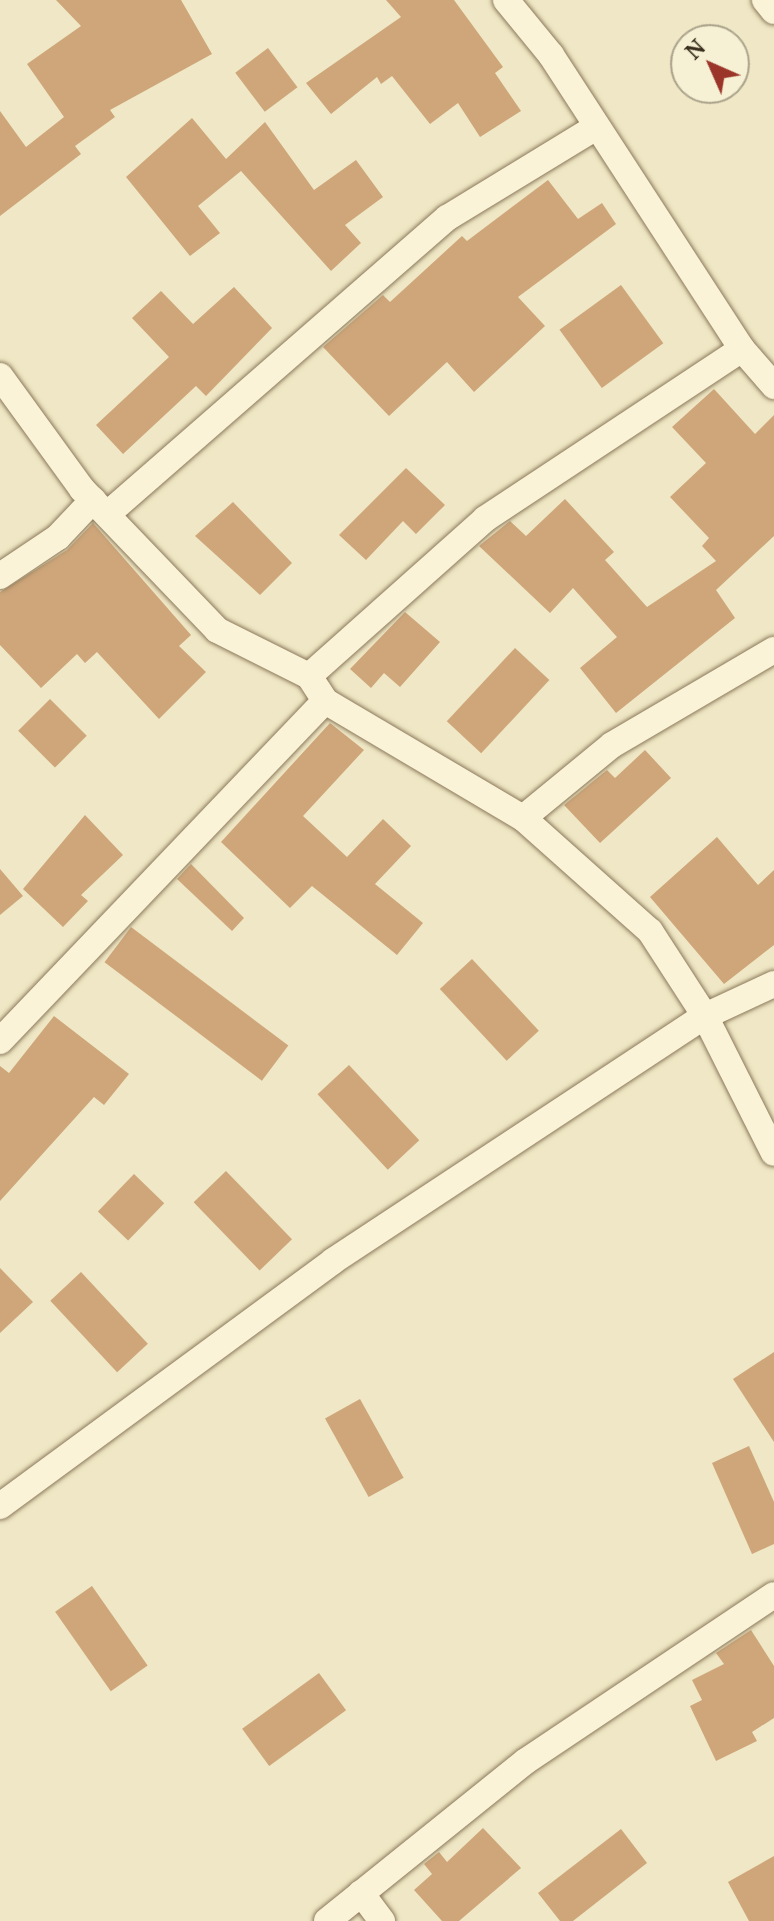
<!DOCTYPE html>
<html>
<head>
<meta charset="utf-8">
<style>
	body { margin:0 }
	#map { position:relative; width:774px; height:1921px; overflow:hidden; background:#efe7c5; font-family:"Noto Serif",serif }
	div>[style] { position:absolute }
	.building>* { inset:0; background:#cea67a; transform-origin:0 0 }
	.roads { filter:drop-shadow(0 0 2px #8b795a) drop-shadow(0 0 2px #8b795a) }
	.street>* { height:26px; margin:-13px; padding:0 13px; transform-origin:13px; border-radius:13px; background:#faf3d8 }
	span { translate:-50% -50%; white-space:nowrap; text-align:center; line-height:1.15; -webkit-text-stroke:6px #f6f0d4; paint-order:stroke }
	.north { position:absolute; left:670px; top:24px; width:80px; height:80px; box-sizing:border-box; background:#f6f0d4; border:2px solid #aba38b; border-radius:50%; rotate:315deg; font-size:22px; font-weight:700; line-height:32px; text-align:center; color:#3a2f1e }
	.north::after { content:''; display:block; margin:auto; width:28px; height:36px; background:#9b3529; clip-path:polygon(50% 0,100% 100%,50% 72%,0 100%) }
</style>
</head>
<body>
<div id="map">
	<div class="building">
		<i style="clip-path:polygon(56px 0,181px 0,212px 54px,110px 110px,115px 117px,75px 146px,81px 154px,0 216px,0 111px,26px 147px,64px 117px,27px 64px,81px 26px)"></i>
		<i style="clip-path:polygon(386px 0,454px 0,503px 67px,495px 73px,521px 111px,480px 137px,458px 103px,430px 124px,392px 76px,381px 84px,377px 77px,331px 114px,306px 83px,401px 17px)"></i>
		<i style="left:268px;top:48px;width:49px;height:41px;rotate:53deg"></i>
		<i style="clip-path:polygon(192px 118px,226px 159px,265px 122px,314px 190px,356px 160px,383px 197px,345px 225px,361px 243px,331px 271px,241px 171px,198px 206px,220px 233px,190px 256px,126px 177px)"></i>
		<i style="clip-path:polygon(548px 180px,578px 219px,602px 203px,616px 224px,518px 297px,545px 326px,474px 392px,447px 362px,389px 416px,323px 347px,383px 295px,390px 302px,462px 236px,467px 241px)"></i>
		<i style="left:621px;top:285px;width:72px;height:76px;rotate:54deg"></i>
		<i style="clip-path:polygon(234px 287px,272px 328px,206px 396px,196px 386px,123px 454px,96px 425px,169px 357px,132px 318px,161px 291px,193px 324px)"></i>
		<i style="clip-path:polygon(714px 389px,755px 434px,774px 415px,774px 536px,716px 590px,735px 618px,616px 713px,580px 668px,617px 637px,573px 588px,550px 613px,479px 546px,510px 521px,526px 536px,565px 499px,614px 552px,605px 560px,647px 607px,716px 561px,702px 546px,709px 538px,670px 497px,706px 463px,672px 427px)"></i>
		<i style="clip-path:polygon(406px 468px,445px 505px,416px 534px,403px 521px,366px 560px,339px 535px)"></i>
		<i style="clip-path:polygon(233px 502px,292px 563px,260px 595px,195px 536px)"></i>
		<i style="clip-path:polygon(93px 523px,191px 635px,179px 646px,206px 672px,159px 719px,97px 652px,85px 663px,77px 654px,41px 688px,0 645px,0 592px,67px 550px)"></i>
		<i style="clip-path:polygon(405px 612px,440px 642px,400px 687px,384px 673px,371px 688px,350px 669px)"></i>
		<i style="left:515px;top:648px;width:47px;height:100px;rotate:43deg"></i>
		<i style="left:50px;top:699px;width:52px;height:45px;rotate:45deg"></i>
		<i style="clip-path:polygon(330px 723px,364px 750px,303px 816px,347px 857px,383px 819px,411px 846px,375px 884px,423px 923px,397px 955px,312px 886px,290px 908px,221px 842px)"></i>
		<i style="clip-path:polygon(645px 750px,671px 778px,600px 843px,564px 805px,607px 770px,615px 778px)"></i>
		<i style="clip-path:polygon(85px 815px,123px 855px,81px 895px,88px 901px,63px 927px,23px 889px)"></i>
		<i style="clip-path:polygon(717px 837px,758px 885px,774px 870px,774px 945px,724px 984px,650px 897px)"></i>
		<i style="clip-path:polygon(191px 864px,244px 918px,232px 931px,177px 879px)"></i>
		<i style="clip-path:polygon(0 869px,23px 896px,0 915px)"></i>
		<i style="left:131px;top:927px;width:197px;height:44px;rotate:37deg"></i>
		<i style="left:472px;top:959px;width:98px;height:44px;rotate:47deg"></i>
		<i style="clip-path:polygon(54px 1016px,129px 1074px,104px 1105px,94px 1097px,0 1201px,0 1066px,9px 1073px)"></i>
		<i style="left:349px;top:1065px;width:103px;height:43px;rotate:47deg"></i>
		<i style="left:226px;top:1171px;width:95px;height:45px;rotate:46deg"></i>
		<i style="left:134px;top:1174px;width:42px;height:52px;rotate:44deg"></i>
		<i style="clip-path:polygon(0 1268px,33px 1302px,0 1333px)"></i>
		<i style="left:81px;top:1272px;width:98px;height:42px;rotate:47deg"></i>
		<i style="clip-path:polygon(774px 1352px,774px 1442px,733px 1379px)"></i>
		<i style="left:360px;top:1399px;width:90px;height:40px;rotate:61deg"></i>
		<i style="clip-path:polygon(749px 1446px,774px 1502px,774px 1544px,752px 1554px,712px 1463px)"></i>
		<i style="left:92px;top:1586px;width:97px;height:45px;rotate:55deg"></i>
		<i style="clip-path:polygon(751px 1630px,774px 1666px,774px 1718px,752px 1732px,757px 1741px,716px 1761px,690px 1706px,702px 1700px,692px 1680px,724px 1664px,716px 1653px)"></i>
		<i style="left:319px;top:1673px;width:46px;height:95px;rotate:54deg"></i>
		<i style="clip-path:polygon(483px 1828px,521px 1868px,459px 1921px,442px 1921px,414px 1890px,432px 1874px,424px 1864px,439px 1852px,447px 1862px)"></i>
		<i style="clip-path:polygon(621px 1829px,647px 1863px,573px 1921px,560px 1921px,538px 1893px)"></i>
		<i style="clip-path:polygon(774px 1856px,774px 1921px,749px 1921px,728px 1882px)"></i>
	</div>
	<div class="roads">
		<div class="street">
			<i style="left:506px;top:0;width:71px;rotate:50.7deg"></i>
			<i style="left:551px;top:55px;width:351px;rotate:57deg"></i>
			<i style="left:742px;top:349px;width:49px;rotate:49.1deg"></i>
			<i style="left:765px;top:0;width:14px;rotate:51deg"></i>
			<i style="left:0;top:376px;width:140px;rotate:54deg"></i>
			<i style="left:82px;top:489px;width:195px;rotate:46.2deg"></i>
			<i style="left:217px;top:630px;width:103px;rotate:26.6deg"></i>
			<i style="left:309px;top:676px;width:30px;rotate:57deg"></i>
			<i style="left:325px;top:701px;width:230px;rotate:30.6deg"></i>
			<i style="left:523px;top:818px;width:170px;rotate:41.7deg"></i>
			<i style="left:650px;top:931px;width:101px;rotate:57.1deg"></i>
			<i style="left:705px;top:1016px;width:153px;rotate:63.3deg"></i>
			<i style="left:111px;top:511px;width:446px;rotate:-41.1deg"></i>
			<i style="left:447px;top:218px;width:175px;rotate:-31.4deg"></i>
			<i style="left:0;top:576px;width:70px;rotate:-33.9deg"></i>
			<i style="left:58px;top:537px;width:51px;rotate:-46.6deg"></i>
			<i style="left:309px;top:676px;width:236px;rotate:-41.7deg"></i>
			<i style="left:485px;top:519px;width:308px;rotate:-33.5deg"></i>
			<i style="left:523px;top:818px;width:115px;rotate:-39.4deg"></i>
			<i style="left:612px;top:745px;width:188px;rotate:-30.4deg"></i>
			<i style="left:0;top:1041px;width:470px;rotate:-46.3deg"></i>
			<i style="left:0;top:1506px;width:413px;rotate:-36.3deg"></i>
			<i style="left:333px;top:1261px;width:445px;rotate:-33.4deg"></i>
			<i style="left:705px;top:1016px;width:76px;rotate:-24.9deg"></i>
			<i style="left:361px;top:1893px;width:35px;rotate:53deg"></i>
			<i style="left:327px;top:1921px;width:255px;rotate:-38.8deg"></i>
			<i style="left:526px;top:1761px;width:298px;rotate:-33.8deg"></i>
		</div>
	</div>
	<div class="north">N</div>
</div>
</body>
</html>
